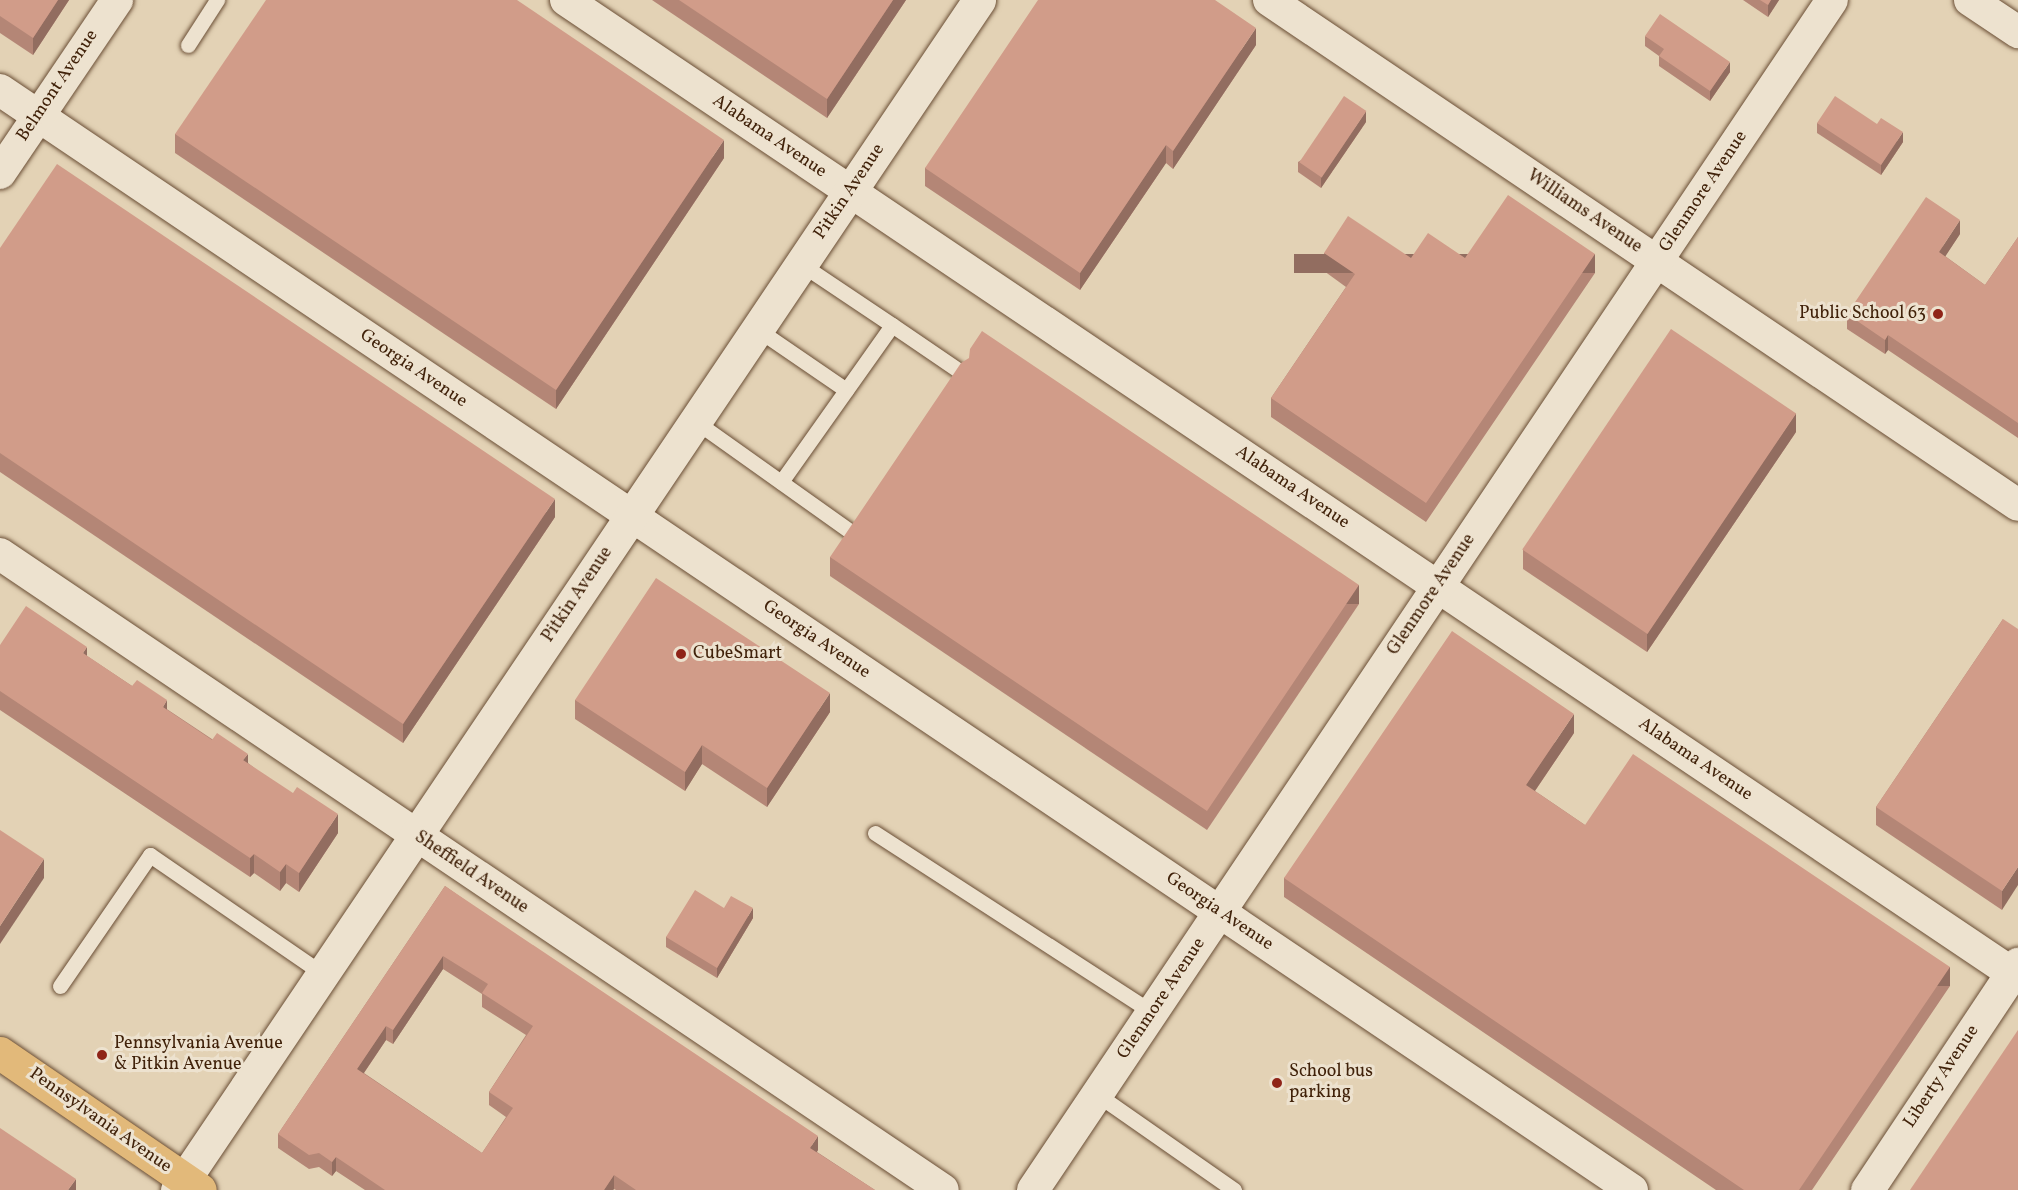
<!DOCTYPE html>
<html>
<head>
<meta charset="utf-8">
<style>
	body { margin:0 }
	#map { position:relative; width:2018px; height:1190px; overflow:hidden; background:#e3d2b5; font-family:Vollkorn,serif }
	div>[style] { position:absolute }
	.roads { filter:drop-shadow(0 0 2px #6a4e35) drop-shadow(0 0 2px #6a4e35) }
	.service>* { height:15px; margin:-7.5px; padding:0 7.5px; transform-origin:7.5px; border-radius:7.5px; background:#ede2cf }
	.minor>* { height:32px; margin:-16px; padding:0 16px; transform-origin:16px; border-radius:16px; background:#ede2cf }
	.tertiary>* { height:33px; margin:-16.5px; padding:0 16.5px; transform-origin:16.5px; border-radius:16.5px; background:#ede2cf }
	.primary>* { height:33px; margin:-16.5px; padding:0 16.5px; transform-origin:16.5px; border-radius:16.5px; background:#e2b97a }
	.wall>* { inset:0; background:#b48676 }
	.shaded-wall>* { inset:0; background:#926d60; transform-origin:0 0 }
	.building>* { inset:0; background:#d19c89; transform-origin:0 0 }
	.dots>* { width:16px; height:16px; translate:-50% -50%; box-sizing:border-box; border:3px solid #ede2cf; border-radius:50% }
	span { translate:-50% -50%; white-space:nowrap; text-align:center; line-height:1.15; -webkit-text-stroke:6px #ede2cf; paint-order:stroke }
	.street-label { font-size:18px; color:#41220a }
	.poi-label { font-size:18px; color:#41220a }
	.right { translate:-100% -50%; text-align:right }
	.left { translate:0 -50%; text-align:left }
</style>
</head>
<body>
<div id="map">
	<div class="roads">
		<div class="service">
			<i style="left:188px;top:45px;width:54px;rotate:-57.2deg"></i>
			<i style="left:801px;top:264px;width:110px;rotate:33.8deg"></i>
			<i style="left:757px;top:329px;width:108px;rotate:34.4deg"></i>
			<i style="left:695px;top:421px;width:190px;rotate:35.4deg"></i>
			<i style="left:781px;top:482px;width:192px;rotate:-54.7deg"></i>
			<i style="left:892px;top:325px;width:83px;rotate:34.3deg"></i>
			<i style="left:875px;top:833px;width:330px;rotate:32.9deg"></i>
			<i style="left:60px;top:986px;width:159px;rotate:-55.5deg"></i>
			<i style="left:150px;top:855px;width:210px;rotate:34.5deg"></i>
			<i style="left:1098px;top:1095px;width:166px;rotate:34.9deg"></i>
		</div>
		<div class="minor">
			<i style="left:566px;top:0;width:1750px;rotate:33.94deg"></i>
			<i style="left:1269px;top:0;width:903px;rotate:33.99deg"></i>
			<i style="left:1970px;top:0;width:58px;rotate:33.7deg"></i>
			<i style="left:0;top:90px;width:1968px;rotate:33.98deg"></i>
			<i style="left:0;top:173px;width:209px;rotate:-55.9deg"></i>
			<i style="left:0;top:554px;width:1137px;rotate:34deg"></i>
			<i style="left:1033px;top:1190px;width:1433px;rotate:-56.12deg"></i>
		</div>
		<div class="tertiary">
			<i style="left:177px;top:1190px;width:1435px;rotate:-56.02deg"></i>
			<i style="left:1867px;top:1190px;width:272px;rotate:-56.3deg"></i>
		</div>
		<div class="primary">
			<i style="left:0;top:1053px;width:242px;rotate:34.4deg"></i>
		</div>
	</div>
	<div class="wall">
		<i style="clip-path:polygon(0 0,69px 0,33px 55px,0 33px)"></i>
		<i style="clip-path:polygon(652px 0,906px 0,827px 118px)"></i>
		<i style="clip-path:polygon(1743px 0,1779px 0,1768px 17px)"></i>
		<i style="clip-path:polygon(1645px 36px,1730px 72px,1710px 101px,1659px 66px,1659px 56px,1645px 46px)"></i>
		<i style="clip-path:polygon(1256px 45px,1173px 169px,1166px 163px,1080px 290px,925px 186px,925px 168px)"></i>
		<i style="clip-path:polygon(1366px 122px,1321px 188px,1298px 172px,1298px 162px)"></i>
		<i style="clip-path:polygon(1817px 123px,1903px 142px,1881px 175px,1817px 133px)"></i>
		<i style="clip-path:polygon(175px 134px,724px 158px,556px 409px,175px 153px)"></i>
		<i style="clip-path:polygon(1960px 234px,1945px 256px,1985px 285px,2018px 237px,2018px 438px,1888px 350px,1885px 354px,1847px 329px,1847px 314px)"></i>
		<i style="clip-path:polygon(0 248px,555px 517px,403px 743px,0 472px)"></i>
		<i style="clip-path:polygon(1324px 253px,1411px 258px,1465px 258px,1595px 273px,1426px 522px,1271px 417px,1271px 398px,1346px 287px,1324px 271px)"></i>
		<i style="clip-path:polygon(1796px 432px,1647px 652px,1523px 569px,1523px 550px)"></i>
		<i style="clip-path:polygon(830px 557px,1359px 604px,1207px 830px,830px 576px)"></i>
		<i style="clip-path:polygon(2003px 619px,2002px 910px,1876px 825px,1876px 807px)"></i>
		<i style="clip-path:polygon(0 645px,87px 656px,248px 763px,338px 833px,299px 892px,286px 883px,280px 891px,254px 873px,250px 877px,0 710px)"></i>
		<i style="clip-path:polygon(575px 700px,830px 712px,767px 807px,702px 764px,685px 791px,575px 719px)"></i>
		<i style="clip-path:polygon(1574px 733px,1535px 791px,1585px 825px,1950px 986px,1812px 1190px,1716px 1190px,1284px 897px,1284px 878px)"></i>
		<i style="clip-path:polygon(evenodd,445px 886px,818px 1150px,817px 1152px,875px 1190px,616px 1190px,614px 1189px,613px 1190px,365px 1190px,336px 1171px,332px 1176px,319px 1167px,309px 1169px,278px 1148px,278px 1134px,445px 886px,443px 969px,482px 994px,482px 1007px,526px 1035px,489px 1092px,489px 1105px,506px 1117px,482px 1153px,364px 1073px,386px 1040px,393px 1044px,443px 969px)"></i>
		<i style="clip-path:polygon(724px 908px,753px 918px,717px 978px,666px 947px,666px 937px)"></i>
	</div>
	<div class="shaded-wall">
		<i style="clip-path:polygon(58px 0,69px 0,33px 55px,33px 38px)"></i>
		<i style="clip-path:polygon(893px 0,906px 0,827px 118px,827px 99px)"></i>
		<i style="clip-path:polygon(1771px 0,1779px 0,1768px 17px,1768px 5px)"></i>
		<i style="clip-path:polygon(1256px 28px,1256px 45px,1173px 169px,1173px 151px)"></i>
		<i style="clip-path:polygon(1730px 62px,1730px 72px,1710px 101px,1710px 91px)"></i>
		<i style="clip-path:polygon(1366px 111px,1366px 122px,1321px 188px,1321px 178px)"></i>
		<i style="clip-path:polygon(1903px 132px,1903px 142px,1881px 175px,1881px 165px)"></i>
		<i style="clip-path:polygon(724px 140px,724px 158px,556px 409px,556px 390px)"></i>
		<i style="clip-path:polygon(1166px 145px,1166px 163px,1080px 290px,1080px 273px)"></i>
		<i style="clip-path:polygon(1960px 220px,1960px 234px,1939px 266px,1939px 252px)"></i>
		<i style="left:1595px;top:254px;width:19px;height:301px;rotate:90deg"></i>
		<i style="clip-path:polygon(1888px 335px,1888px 350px,1885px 354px,1885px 340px)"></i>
		<i style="clip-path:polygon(1796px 413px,1796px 432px,1647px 652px,1647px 634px)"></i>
		<i style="clip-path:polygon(555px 499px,555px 517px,403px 743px,403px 724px)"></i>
		<i style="left:1359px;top:585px;width:19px;height:272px;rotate:90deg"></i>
		<i style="clip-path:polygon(87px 647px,87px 665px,83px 653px)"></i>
		<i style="clip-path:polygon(830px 693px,830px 712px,767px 807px,767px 788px)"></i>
		<i style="clip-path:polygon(167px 700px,167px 719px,163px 707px)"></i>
		<i style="clip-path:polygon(1574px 714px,1574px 733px,1526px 804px,1526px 785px)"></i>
		<i style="clip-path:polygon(702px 745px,702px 764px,685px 791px,685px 772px)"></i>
		<i style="clip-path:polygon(248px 754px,248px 773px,243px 760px)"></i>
		<i style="clip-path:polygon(338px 814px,338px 833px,299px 892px,299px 873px)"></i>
		<i style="clip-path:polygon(254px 854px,254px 873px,250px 877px,250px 858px)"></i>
		<i style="clip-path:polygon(44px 859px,44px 878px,0 944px,0 926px)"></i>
		<i style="clip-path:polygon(286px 864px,286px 883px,280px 891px,280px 872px)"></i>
		<i style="clip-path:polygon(2018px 867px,2018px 885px,2002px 910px,2002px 891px)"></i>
		<i style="clip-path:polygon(753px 908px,753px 918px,717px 978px,717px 968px)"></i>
		<i style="clip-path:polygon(443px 956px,443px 969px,393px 1044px,393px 1030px)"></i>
		<i style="left:1950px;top:967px;width:19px;height:269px;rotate:90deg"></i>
		<i style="clip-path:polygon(386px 1026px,386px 1040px,357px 1083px,357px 1069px)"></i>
		<i style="clip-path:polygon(818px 1136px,818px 1150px,810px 1161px,810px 1148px)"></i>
		<i style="clip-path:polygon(336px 1157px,336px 1171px,332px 1176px,332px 1162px)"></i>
		<i style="clip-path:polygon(614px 1175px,614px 1189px,613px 1190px,604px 1190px)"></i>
		<i style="clip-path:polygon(76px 1179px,76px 1190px,68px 1190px)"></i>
	</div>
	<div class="building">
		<i style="clip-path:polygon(0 0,58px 0,33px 38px,0 16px)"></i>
		<i style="clip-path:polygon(266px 0,517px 0,724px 140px,556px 390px,175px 134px)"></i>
		<i style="clip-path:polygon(679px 0,893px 0,827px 99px)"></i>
		<i style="clip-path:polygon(1038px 0,1215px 0,1256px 28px,1173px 151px,1166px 145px,1080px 273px,925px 168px)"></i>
		<i style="clip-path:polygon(1760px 0,1771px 0,1768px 5px)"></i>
		<i style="clip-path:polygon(1660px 14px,1730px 62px,1710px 91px,1659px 56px,1664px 49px,1645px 36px)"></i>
		<i style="left:1344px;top:96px;width:27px;height:80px;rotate:34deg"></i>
		<i style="clip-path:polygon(1835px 96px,1877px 124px,1881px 118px,1903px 132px,1881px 165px,1817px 123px)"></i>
		<i style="clip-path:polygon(57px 164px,555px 499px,403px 724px,0 453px,0 248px)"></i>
		<i style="clip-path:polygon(1508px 195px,1595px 254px,1426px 503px,1271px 398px,1355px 274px,1324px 253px,1348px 216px,1411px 258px,1428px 233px,1465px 258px)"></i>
		<i style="clip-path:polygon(1926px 197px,1960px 220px,1939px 252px,1985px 285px,2018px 237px,2018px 423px,1888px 335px,1885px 340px,1847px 314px)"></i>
		<i style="left:1671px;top:329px;width:151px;height:266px;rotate:34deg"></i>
		<i style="clip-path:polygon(982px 331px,1359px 585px,1207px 811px,830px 557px,961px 363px,969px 358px,970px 349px)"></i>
		<i style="clip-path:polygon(656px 578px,830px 693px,767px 788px,702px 745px,685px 772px,575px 700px)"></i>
		<i style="clip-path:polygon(26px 606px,87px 647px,83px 653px,132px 686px,137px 680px,167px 700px,163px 707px,212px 740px,217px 733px,248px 754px,243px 760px,293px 793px,297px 787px,338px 814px,299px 873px,286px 864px,280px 872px,254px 854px,250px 858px,0 691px,0 645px)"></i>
		<i style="clip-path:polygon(2003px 619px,2018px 629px,2018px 867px,2002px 891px,1876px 807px)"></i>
		<i style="clip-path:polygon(1452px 631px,1574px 714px,1526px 785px,1585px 825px,1633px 754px,1950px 967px,1799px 1190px,1744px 1190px,1284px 878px)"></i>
		<i style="clip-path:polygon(0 830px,44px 859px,0 926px)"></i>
		<i style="clip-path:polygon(evenodd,445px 886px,818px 1136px,810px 1148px,875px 1190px,636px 1190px,614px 1175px,604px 1190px,385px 1190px,336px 1157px,332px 1162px,319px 1153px,309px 1155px,278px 1134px,445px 886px,443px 956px,488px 984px,482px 993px,533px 1026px,489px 1092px,513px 1108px,482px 1153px,357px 1069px,386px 1026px,393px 1030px,443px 956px)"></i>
		<i style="clip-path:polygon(695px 890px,724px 908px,731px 896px,753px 908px,717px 968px,666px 937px)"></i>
		<i style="clip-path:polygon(2018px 1030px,2018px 1190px,1910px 1190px)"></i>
		<i style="clip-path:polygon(0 1128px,76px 1179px,68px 1190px,0 1190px)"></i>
	</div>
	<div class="dots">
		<i style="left:1938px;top:314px;background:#8f2418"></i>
		<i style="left:681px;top:654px;background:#8f2418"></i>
		<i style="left:102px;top:1055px;background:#8f2418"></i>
		<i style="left:1277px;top:1083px;background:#8f2418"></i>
	</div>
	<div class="street-label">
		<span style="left:58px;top:86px;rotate:-56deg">Belmont Avenue</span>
		<span style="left:769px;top:137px;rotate:34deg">Alabama Avenue</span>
		<span style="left:850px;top:192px;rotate:-56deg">Pitkin Avenue</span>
		<span style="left:1704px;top:192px;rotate:-56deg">Glenmore Avenue</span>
		<span style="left:1584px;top:212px;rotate:34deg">Williams Avenue</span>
		<span style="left:413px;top:369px;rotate:34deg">Georgia Avenue</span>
		<span style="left:1292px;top:488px;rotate:34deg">Alabama Avenue</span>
		<span style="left:578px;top:595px;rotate:-56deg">Pitkin Avenue</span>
		<span style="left:1432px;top:595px;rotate:-56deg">Glenmore Avenue</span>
		<span style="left:816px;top:640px;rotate:34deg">Georgia Avenue</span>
		<span style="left:1695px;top:760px;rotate:34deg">Alabama Avenue</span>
		<span style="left:471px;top:873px;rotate:34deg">Sheffield Avenue</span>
		<span style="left:1219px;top:912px;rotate:34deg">Georgia Avenue</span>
		<span style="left:1162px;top:999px;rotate:-56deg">Glenmore Avenue</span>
		<span style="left:1942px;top:1077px;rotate:-56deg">Liberty Avenue</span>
		<span style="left:100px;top:1121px;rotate:35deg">Pennsylvania Avenue</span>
	</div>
	<div class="poi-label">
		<span class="right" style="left:1926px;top:314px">Public School 63</span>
		<span class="left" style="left:693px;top:654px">CubeSmart</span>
		<span class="left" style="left:114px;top:1055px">Pennsylvania Avenue<br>&amp; Pitkin Avenue</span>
		<span class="left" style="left:1289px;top:1083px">School bus<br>parking</span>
	</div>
</div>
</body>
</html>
